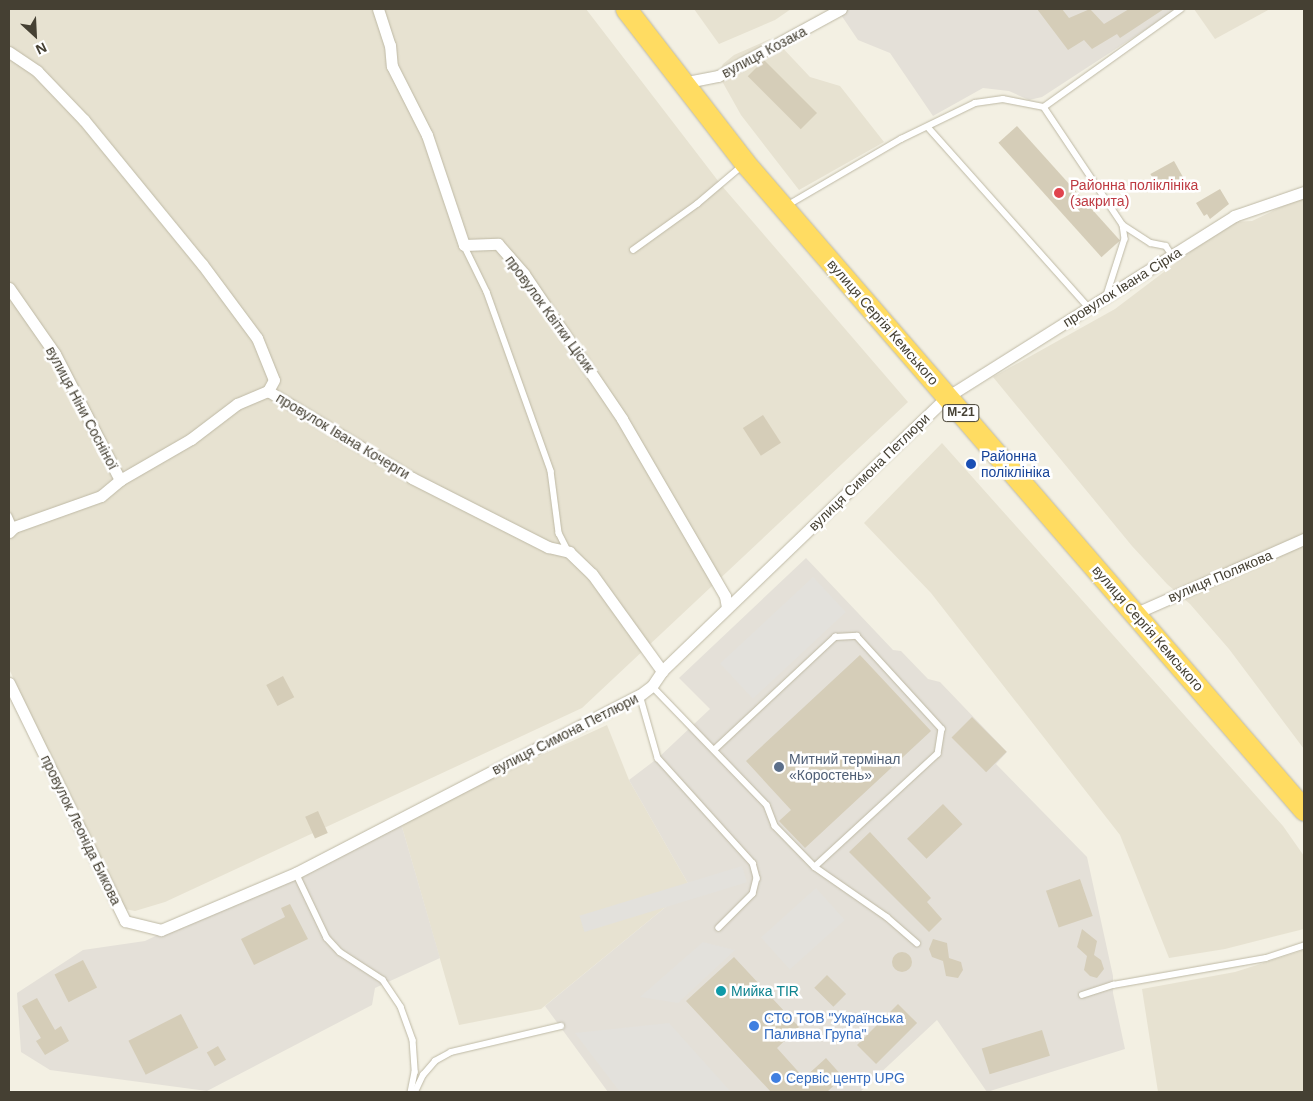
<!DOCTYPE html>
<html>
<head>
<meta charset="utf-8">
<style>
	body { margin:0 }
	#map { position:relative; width:1313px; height:1101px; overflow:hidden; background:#f3f0e3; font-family:Arial,sans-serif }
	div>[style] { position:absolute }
	.residential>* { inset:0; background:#e7e2d1 }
	.industrial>* { inset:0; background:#e4e0d8 }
	.parking>* { inset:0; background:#e3e1dc; transform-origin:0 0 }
	.building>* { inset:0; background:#d5cdb8; transform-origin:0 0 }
	.round { border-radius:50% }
	.roads { filter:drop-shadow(0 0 1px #beb9a5) drop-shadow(0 0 1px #beb9a5) }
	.lane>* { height:5.5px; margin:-2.75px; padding:0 2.75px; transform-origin:2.75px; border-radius:2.75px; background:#fff }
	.street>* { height:11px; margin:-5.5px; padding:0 5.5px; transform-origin:5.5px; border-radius:5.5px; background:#fff }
	.highway>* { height:21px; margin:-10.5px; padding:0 10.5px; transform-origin:10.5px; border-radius:10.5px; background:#ffdc62 }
	.dots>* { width:14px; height:14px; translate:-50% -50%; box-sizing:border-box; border:2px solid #fff; border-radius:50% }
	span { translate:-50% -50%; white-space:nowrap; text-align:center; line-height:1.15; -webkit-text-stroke:5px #fff; paint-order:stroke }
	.shield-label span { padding:1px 4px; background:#fff; border:1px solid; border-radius:4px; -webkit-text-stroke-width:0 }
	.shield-label { font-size:12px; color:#454033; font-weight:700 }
	.street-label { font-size:14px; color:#454033 }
	.health-label { font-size:14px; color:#be3a42 }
	.left { translate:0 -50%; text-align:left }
	.transit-label { font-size:14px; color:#164399 }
	.service-label { font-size:14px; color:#4e5e75 }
	.culture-label { font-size:14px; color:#0d838f }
	.shop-label { font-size:14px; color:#366cbe }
	.frame { position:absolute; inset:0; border:10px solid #454033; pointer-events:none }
	.north { position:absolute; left:10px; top:10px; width:50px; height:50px; -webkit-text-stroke:4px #fff; paint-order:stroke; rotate:155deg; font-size:14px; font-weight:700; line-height:20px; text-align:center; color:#454033 }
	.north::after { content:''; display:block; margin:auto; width:18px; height:22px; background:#454033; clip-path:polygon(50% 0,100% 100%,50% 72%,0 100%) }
</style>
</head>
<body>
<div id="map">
	<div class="residential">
		<i style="clip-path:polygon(9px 9px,586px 9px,722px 186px,908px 402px,582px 708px,165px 902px,135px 911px,125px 909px,9px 669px)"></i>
		<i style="clip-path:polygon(694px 9px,791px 9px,775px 20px,719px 44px)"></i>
		<i style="clip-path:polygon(1194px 9px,1270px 9px,1215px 39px)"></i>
		<i style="clip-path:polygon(770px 39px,778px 43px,810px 77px,840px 86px,884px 142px,799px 190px,741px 115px,718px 74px,723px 64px,734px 55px)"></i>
		<i style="clip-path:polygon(1304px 196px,1304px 749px,1229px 649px,1190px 604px,1167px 584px,1132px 546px,993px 377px,1115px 309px,1230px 222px,1252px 221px)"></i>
		<i style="clip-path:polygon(942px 443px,1283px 826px,1304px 856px,1304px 929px,1225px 949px,1169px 958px,1120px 835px,931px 593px,864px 523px)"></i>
		<i style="clip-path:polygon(607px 725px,629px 780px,690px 887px,541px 1009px,459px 1025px,400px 820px)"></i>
		<i style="clip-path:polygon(1304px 950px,1304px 1092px,1158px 1092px,1142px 989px,1235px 972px)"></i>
	</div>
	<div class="industrial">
		<i style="clip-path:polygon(837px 9px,1177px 9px,1042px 97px,1029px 100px,1009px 91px,983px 88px,933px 116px,890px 53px,858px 40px)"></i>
		<i style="clip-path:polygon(806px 558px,893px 650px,901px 651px,928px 679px,940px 682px,1007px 752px,996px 764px,1087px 857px,1113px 976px,1113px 993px,1125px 1049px,987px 1092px,937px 1020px,860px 1092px,608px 1092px,545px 1006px,690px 887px,629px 780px,658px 758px,710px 709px,679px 678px)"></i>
		<i style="clip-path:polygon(400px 820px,440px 958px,375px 988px,372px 1005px,207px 1091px,50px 1070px,21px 1052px,17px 993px,83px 950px,145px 941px)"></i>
	</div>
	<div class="parking">
		<i style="left:813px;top:577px;width:48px;height:127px;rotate:47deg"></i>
		<i style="left:742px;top:866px;width:17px;height:170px;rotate:73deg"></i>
		<i style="left:816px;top:888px;width:43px;height:74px;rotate:48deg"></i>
		<i style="clip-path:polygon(703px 942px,735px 950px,678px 1003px,640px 997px)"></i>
		<i style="clip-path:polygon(669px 1023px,731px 1092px,620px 1092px,575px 1033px)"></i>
	</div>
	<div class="building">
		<i style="clip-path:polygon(1037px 9px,1062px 9px,1069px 18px,1090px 9px,1104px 24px,1129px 9px,1164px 9px,1120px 38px,1117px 34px,1092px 49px,1084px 40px,1068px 50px)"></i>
		<i style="left:764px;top:60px;width:75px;height:23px;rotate:45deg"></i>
		<i style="left:1017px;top:126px;width:154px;height:25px;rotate:48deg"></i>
		<i style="left:1174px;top:161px;width:21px;height:27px;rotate:61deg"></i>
		<i style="clip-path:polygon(1220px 189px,1229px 204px,1210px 219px,1207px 214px,1204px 216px,1196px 203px)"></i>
		<i style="left:763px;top:415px;width:33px;height:24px;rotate:57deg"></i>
		<i style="clip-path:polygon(860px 655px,931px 731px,805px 848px,779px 821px,791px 810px,746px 761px)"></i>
		<i style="left:283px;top:676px;width:24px;height:19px;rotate:62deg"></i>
		<i style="left:972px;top:717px;width:49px;height:29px;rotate:45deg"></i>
		<i style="left:943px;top:804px;width:28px;height:50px;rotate:46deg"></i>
		<i style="left:318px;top:811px;width:24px;height:14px;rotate:66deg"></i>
		<i style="clip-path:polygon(870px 832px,931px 898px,927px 902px,942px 919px,929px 932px,849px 852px)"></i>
		<i style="left:1080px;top:879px;width:39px;height:36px;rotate:71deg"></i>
		<i style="clip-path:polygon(290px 904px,308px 939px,254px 965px,241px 939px,285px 917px,281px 908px)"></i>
		<i style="clip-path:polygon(1082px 929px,1097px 941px,1094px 955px,1101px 960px,1104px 969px,1097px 978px,1090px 976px,1084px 970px,1087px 956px,1077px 947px)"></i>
		<i style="clip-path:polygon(933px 939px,947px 943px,949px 958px,961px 962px,963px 970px,958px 978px,946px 976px,943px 961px,932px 957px,929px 949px)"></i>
		<i class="round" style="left:892px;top:952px;width:20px;height:20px"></i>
		<i style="clip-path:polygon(734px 957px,799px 1027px,777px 1048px,804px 1078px,826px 1058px,843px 1077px,827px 1092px,771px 1092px,686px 1001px)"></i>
		<i style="left:83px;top:960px;width:31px;height:32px;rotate:63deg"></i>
		<i style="left:827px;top:975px;width:27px;height:18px;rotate:45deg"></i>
		<i style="clip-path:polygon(37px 998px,55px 1030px,61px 1026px,69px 1041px,45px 1055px,36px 1041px,41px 1038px,22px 1006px)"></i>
		<i style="left:898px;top:1004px;width:27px;height:58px;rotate:45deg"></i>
		<i style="left:181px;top:1014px;width:38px;height:59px;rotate:63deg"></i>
		<i style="left:1042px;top:1030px;width:27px;height:63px;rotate:73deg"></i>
		<i style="left:218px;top:1046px;width:16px;height:13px;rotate:60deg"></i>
	</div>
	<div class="roads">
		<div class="lane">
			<i style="left:1044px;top:107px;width:142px;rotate:56.2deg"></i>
			<i style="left:1123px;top:225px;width:14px;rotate:82deg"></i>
			<i style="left:1125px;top:239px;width:59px;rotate:107.8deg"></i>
			<i style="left:928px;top:127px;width:242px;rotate:48.3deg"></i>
			<i style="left:788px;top:205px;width:131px;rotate:-30.3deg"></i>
			<i style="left:901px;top:139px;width:82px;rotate:-25.9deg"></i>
			<i style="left:975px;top:103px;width:28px;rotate:-8deg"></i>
			<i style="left:1003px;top:99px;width:42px;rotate:11deg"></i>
			<i style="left:1044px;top:107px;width:168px;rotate:-35.6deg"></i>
			<i style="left:1123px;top:225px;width:33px;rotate:33deg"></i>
			<i style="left:1151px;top:243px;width:15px;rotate:11deg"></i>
			<i style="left:1166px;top:246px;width:11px;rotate:56deg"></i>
			<i style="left:464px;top:245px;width:52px;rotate:63.9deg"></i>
			<i style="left:487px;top:292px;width:190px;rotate:70.3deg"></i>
			<i style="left:551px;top:471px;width:63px;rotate:82.6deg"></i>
			<i style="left:559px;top:533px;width:20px;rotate:63deg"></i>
			<i style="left:633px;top:250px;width:79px;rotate:-35.7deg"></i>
			<i style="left:697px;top:204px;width:59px;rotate:-40.2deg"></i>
			<i style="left:9px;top:516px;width:12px;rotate:66deg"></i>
			<i style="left:652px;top:686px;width:165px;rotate:46deg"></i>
			<i style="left:767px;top:805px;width:22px;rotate:69deg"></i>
			<i style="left:775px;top:826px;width:57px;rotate:45.7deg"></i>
			<i style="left:815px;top:867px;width:88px;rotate:34.8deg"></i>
			<i style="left:887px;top:917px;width:40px;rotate:41deg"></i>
			<i style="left:640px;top:695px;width:66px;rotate:74.1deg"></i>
			<i style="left:658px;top:758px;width:142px;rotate:47.9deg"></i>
			<i style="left:753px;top:863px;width:16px;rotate:75deg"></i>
			<i style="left:757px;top:878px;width:16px;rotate:104deg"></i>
			<i style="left:753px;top:894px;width:48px;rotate:135deg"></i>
			<i style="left:714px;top:750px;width:166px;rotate:-43deg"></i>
			<i style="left:835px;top:637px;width:22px;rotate:-3deg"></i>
			<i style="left:857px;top:636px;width:126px;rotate:47.6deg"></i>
			<i style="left:942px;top:729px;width:25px;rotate:99deg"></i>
			<i style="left:938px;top:754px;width:167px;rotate:137.4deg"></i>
			<i style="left:296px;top:873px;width:72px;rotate:64.5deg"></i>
			<i style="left:327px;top:938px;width:19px;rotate:47deg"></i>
			<i style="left:340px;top:952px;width:51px;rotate:33.1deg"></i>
			<i style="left:383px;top:980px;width:32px;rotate:56deg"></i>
			<i style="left:401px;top:1007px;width:35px;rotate:70deg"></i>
			<i style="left:413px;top:1040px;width:32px;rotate:86deg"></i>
			<i style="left:415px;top:1072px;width:20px;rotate:101deg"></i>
			<i style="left:1082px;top:995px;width:33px;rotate:-18deg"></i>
			<i style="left:1113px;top:985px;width:155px;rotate:-10deg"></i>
			<i style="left:1266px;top:958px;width:40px;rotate:-18deg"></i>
			<i style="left:415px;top:1092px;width:19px;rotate:-65deg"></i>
			<i style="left:423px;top:1075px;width:18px;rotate:-49deg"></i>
			<i style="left:435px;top:1061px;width:18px;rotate:-29deg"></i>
			<i style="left:451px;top:1052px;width:113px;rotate:-13.3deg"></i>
		</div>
		<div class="street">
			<i style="left:378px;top:9px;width:38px;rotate:72deg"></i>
			<i style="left:390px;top:45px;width:21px;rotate:85deg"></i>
			<i style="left:392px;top:66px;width:77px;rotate:63.1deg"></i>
			<i style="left:427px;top:135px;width:116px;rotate:71.4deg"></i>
			<i style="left:464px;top:245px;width:34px;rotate:-2deg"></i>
			<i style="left:498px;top:244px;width:40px;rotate:49deg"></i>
			<i style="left:524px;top:274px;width:175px;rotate:55.9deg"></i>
			<i style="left:622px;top:419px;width:205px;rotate:59.8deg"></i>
			<i style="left:725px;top:596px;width:11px;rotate:80deg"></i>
			<i style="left:9px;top:52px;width:34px;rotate:34deg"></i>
			<i style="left:37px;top:71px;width:68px;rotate:46.2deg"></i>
			<i style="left:84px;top:120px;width:186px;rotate:50.7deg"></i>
			<i style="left:202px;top:264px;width:92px;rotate:53.4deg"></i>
			<i style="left:257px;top:338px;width:45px;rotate:68deg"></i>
			<i style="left:274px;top:380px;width:13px;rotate:119deg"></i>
			<i style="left:268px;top:391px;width:168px;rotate:31.1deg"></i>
			<i style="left:412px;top:478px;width:153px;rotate:26.9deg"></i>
			<i style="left:548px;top:547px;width:22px;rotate:13deg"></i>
			<i style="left:569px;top:552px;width:32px;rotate:44deg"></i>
			<i style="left:592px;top:574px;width:120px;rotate:54.2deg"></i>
			<i style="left:682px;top:83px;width:37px;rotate:-11deg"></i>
			<i style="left:718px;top:76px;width:140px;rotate:-28.6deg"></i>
			<i style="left:9px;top:288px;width:80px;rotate:55.1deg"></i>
			<i style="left:55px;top:354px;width:142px;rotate:62.7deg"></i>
			<i style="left:9px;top:532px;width:7px;rotate:-45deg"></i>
			<i style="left:14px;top:527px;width:92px;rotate:-19.6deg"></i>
			<i style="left:101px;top:496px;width:25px;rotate:-40deg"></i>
			<i style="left:120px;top:480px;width:82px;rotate:-30deg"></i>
			<i style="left:191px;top:439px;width:58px;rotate:-37.3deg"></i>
			<i style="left:237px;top:404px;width:34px;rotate:-23deg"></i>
			<i style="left:1136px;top:613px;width:184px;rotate:-23.8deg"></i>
			<i style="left:9px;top:683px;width:265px;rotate:64deg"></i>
			<i style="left:125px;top:921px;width:37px;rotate:14deg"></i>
			<i style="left:161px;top:930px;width:147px;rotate:-22.9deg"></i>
			<i style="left:296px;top:873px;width:387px;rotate:-27.4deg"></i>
			<i style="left:640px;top:695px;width:15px;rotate:-37deg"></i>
			<i style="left:652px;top:686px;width:18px;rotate:-56deg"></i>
			<i style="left:662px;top:671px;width:395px;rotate:-43.9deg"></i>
			<i style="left:947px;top:397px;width:339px;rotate:-32.2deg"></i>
			<i style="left:1234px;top:216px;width:74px;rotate:-18.9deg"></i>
		</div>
		<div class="highway">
			<i style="left:626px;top:9px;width:195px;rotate:52.3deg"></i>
			<i style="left:745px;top:163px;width:855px;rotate:49.17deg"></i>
		</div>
	</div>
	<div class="dots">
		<i style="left:1059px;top:193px;background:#e0444e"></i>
		<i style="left:971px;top:464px;background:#1a4fb4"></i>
		<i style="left:779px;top:767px;background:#5c6f8a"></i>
		<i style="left:721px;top:991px;background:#0f9aa8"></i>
		<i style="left:754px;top:1026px;background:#3f7fe0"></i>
		<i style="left:776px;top:1078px;background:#3f7fe0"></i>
	</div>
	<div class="shield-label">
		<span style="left:961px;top:413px">М-21</span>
	</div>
	<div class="street-label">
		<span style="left:764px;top:52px;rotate:-28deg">вулиця Козака</span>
		<span style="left:1122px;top:287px;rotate:-32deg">провулок Івана Сірка</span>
		<span style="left:550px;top:314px;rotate:54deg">провулок Квітки Цісик</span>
		<span style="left:883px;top:322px;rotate:49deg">вулиця Сергія Кемського</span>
		<span style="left:82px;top:408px;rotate:62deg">вулиця Ніни Сосніної</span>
		<span style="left:343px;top:436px;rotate:31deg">провулок Івана Кочерги</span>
		<span style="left:869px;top:472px;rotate:-44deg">вулиця Симона Петлюри</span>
		<span style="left:1220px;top:576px;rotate:-23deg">вулиця Полякова</span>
		<span style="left:1148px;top:628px;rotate:49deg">вулиця Сергія Кемського</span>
		<span style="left:565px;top:734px;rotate:-27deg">вулиця Симона Петлюри</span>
		<span style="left:81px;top:830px;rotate:64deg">провулок Леоніда Бикова</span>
	</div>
	<div class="health-label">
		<span class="left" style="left:1070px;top:193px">Районна поліклініка<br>(закрита)</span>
	</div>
	<div class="transit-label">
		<span class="left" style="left:981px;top:464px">Районна<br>поліклініка</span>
	</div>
	<div class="service-label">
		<span class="left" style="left:789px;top:767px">Митний термінал<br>«Коростень»</span>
	</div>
	<div class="culture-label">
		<span class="left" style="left:731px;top:991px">Мийка TIR</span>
	</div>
	<div class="shop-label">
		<span class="left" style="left:764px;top:1026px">СТО ТОВ "Українська<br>Паливна Група"</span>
		<span class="left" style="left:786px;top:1078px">Сервіс центр UPG</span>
	</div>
	<div class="frame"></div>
	<div class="north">N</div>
</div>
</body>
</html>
